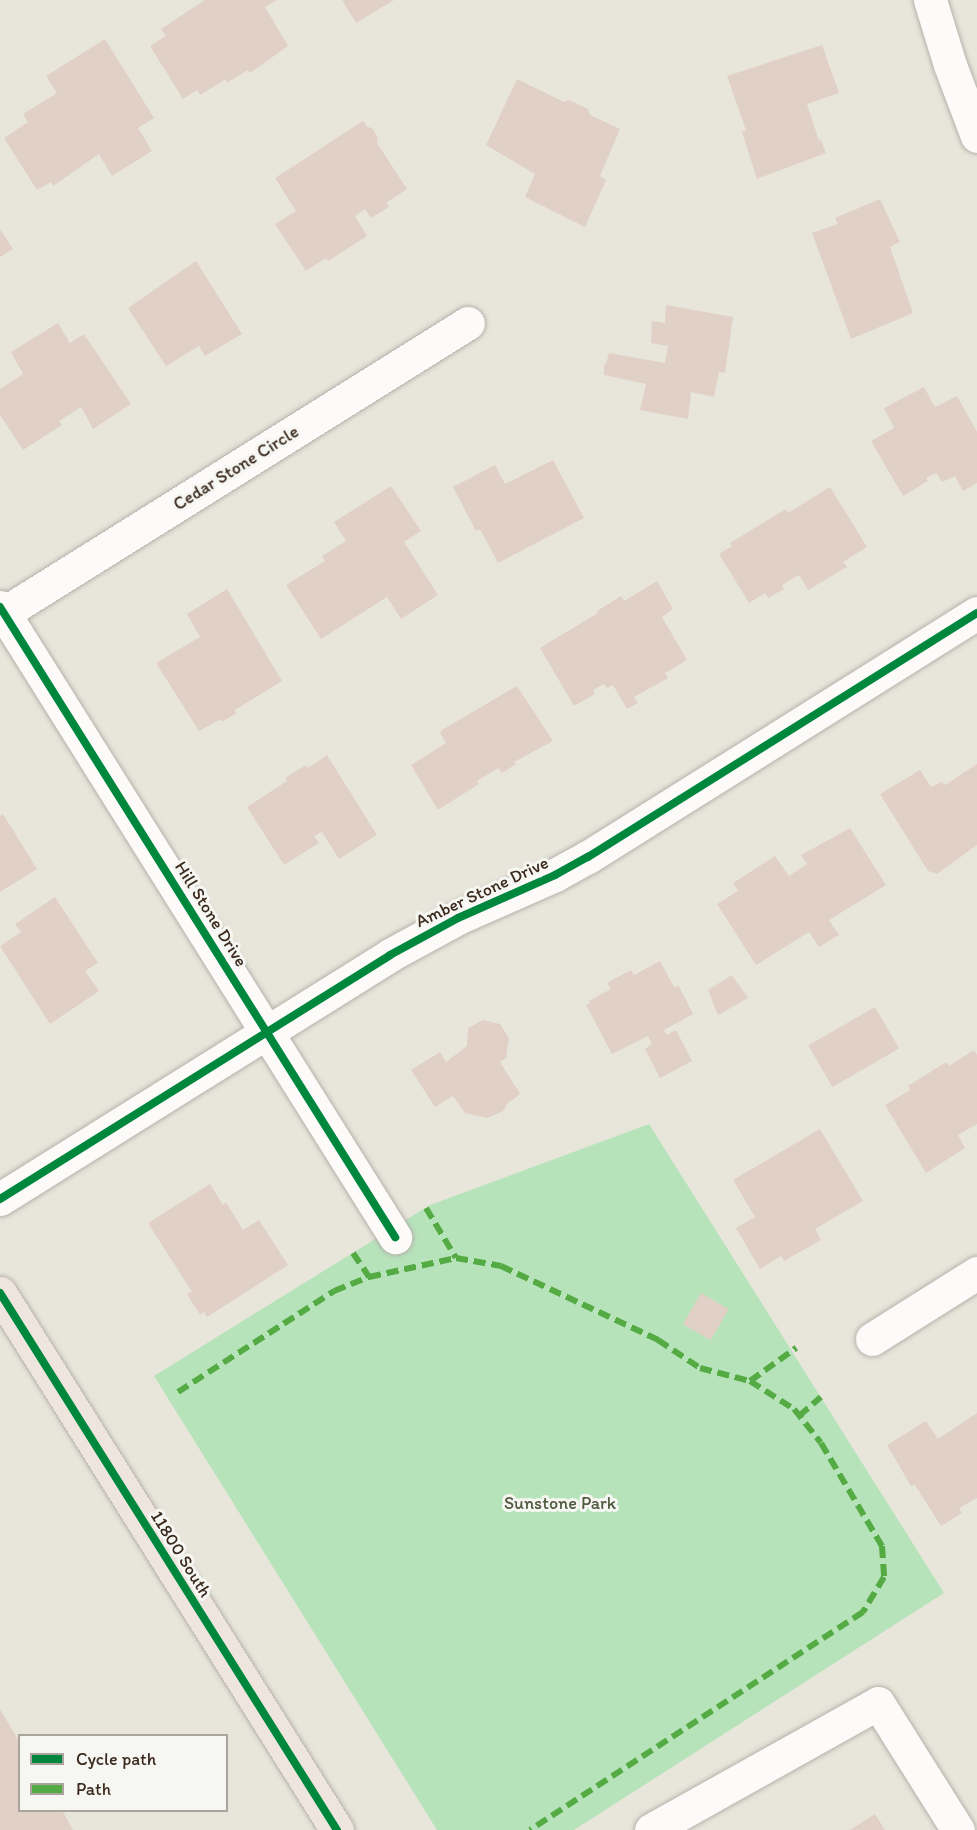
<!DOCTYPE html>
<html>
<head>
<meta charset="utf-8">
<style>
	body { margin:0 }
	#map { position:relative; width:977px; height:1830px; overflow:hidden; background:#e8e6db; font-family:Itim,sans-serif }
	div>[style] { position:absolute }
	.green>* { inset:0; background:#b7e3bb }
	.building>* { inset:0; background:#e1d0c6; transform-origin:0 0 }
	.roads { filter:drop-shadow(0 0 2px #b5b2aa) drop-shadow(0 0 2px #b5b2aa) }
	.minor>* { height:33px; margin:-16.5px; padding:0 16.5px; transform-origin:16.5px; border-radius:16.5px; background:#fcfbfa }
	.major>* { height:33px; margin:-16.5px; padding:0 16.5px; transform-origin:16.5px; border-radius:16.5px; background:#eee6de }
	.quiet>* { height:6px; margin-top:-3px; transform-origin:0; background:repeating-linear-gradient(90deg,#55ab43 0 12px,transparent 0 18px) }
	.cycleway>* { height:8px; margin:-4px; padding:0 4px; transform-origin:4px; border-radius:4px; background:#00873e }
	span { translate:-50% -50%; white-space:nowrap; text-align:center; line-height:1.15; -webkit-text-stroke:6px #f6f6f2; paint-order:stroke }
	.street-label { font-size:18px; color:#3b2a1e }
	.park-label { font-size:18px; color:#50583e }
	.legend { position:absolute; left:18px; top:1734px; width:210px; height:78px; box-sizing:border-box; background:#f6f6f2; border:2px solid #aba49d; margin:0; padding:8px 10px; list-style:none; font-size:18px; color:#3b2a1e }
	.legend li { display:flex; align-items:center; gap:12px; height:30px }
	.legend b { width:30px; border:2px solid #aba49d }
</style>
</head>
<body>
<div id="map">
	<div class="green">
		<i style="clip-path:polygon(649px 1124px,944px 1593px,574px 1830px,437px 1830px,154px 1376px,430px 1205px)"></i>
	</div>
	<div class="building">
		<i style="clip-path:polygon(205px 0,277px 0,265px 7px,288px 46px,250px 73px,248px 70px,227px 83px,226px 79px,200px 95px,197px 90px,183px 99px,150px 46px,166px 36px,161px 29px)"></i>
		<i style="clip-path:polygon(342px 0,394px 0,356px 23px)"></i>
		<i style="clip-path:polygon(105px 39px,154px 118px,138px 128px,152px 151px,112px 176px,99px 154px,53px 186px,51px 182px,37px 190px,4px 138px,28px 122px,23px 114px,57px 93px,46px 76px)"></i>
		<i style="clip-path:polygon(822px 45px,839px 93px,807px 104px,819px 141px,821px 140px,826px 153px,757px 179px,742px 132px,746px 130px,727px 76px)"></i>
		<i style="clip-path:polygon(517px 79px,564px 102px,569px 100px,588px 109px,590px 115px,620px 129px,600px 176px,606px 180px,585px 227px,525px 197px,535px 174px,486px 145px)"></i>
		<i style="clip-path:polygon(363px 121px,367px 127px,372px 128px,378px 138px,377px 143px,407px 189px,386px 203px,389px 207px,371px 218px,365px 209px,355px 216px,367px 236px,328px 261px,326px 258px,306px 271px,275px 224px,296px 211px,275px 178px)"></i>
		<i style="clip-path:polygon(880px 199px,900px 242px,890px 247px,913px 313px,851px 339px,812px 233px,838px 224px,835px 218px)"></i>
		<i style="clip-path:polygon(0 229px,13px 249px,0 257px)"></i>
		<i style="clip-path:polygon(196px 261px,242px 334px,205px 356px,199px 346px,166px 366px,128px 308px)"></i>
		<i style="clip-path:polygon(666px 305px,733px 317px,725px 373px,719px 372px,714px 397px,691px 392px,688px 419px,640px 410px,646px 384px,604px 375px,604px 364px,606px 364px,609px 353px,665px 363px,668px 346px,651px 343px,652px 321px,665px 323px)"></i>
		<i style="clip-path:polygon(58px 323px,70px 343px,84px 334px,131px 404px,93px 429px,81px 407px,59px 421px,62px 425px,23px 450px,0 415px,0 389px,23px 374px,11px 352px)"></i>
		<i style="clip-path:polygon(924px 387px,935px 407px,957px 396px,977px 432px,977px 483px,963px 491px,955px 476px,942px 482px,936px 473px,926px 478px,928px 481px,903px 496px,871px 441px,894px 428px,884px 408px)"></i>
		<i style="clip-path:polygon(553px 460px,584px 518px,498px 563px,480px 529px,476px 531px,453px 487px,495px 465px,505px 484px)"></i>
		<i style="clip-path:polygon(391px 486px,421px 531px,404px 542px,438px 595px,401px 619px,387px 597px,321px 639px,286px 585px,325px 561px,322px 556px,346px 541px,334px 522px)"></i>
		<i style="clip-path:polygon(830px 487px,867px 547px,843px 562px,847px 567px,808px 590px,799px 575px,782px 585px,784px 589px,768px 598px,765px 593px,749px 603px,719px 554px,732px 546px,730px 543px,786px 509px,788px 513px)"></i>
		<i style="clip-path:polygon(657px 581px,673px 609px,662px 617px,687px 660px,665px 673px,668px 678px,634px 697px,638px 703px,627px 709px,613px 685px,607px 688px,604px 684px,593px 690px,595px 694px,574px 706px,540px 648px,598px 613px,597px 611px,621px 596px,624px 601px)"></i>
		<i style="clip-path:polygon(227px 589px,282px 681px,235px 710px,236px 714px,223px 721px,219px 720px,199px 731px,156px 663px,200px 637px,187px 614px)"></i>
		<i style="clip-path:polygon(517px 686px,553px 741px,514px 762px,516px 764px,502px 773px,498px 768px,477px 781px,479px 784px,438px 810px,411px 765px,446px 743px,440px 733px,442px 730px)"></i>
		<i style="clip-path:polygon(327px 755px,377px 835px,339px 859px,322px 832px,314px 836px,319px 843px,284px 865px,247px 807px,287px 781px,285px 778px,306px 765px,308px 768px)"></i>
		<i style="clip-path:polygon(977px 764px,977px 845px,937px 874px,928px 871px,880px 794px,920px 770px,931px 787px,942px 782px,945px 785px)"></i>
		<i style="clip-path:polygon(3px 814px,37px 869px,0 892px,0 816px)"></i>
		<i style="clip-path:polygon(850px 828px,886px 885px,829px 920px,839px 935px,819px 947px,809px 932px,756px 965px,717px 904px,738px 891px,733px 883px,775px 856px,789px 876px,807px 864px,801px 855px)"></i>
		<i style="clip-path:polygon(55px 897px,98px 963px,85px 971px,99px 991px,50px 1024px,0 946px,21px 932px,15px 924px)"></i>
		<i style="clip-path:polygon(660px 961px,674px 987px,679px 986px,693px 1014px,664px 1030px,667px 1035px,676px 1030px,692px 1061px,660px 1078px,645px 1049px,652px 1044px,648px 1036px,612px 1054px,586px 1005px,590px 1003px,589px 1001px,611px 989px,607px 983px,631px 970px,634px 975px)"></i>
		<i style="clip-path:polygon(732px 975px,748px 998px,718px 1015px,708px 990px)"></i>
		<i style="left:875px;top:1007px;width:48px;height:77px;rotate:60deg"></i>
		<i style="clip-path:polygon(483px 1020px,500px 1024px,509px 1038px,506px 1058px,500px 1062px,520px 1094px,507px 1104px,503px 1111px,487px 1118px,465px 1113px,453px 1096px,435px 1107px,411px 1070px,440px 1052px,446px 1062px,467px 1046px,468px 1028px)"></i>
		<i style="clip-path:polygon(974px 1050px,977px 1055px,977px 1124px,958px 1135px,965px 1148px,926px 1173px,885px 1105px,910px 1090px,908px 1086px,946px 1062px,949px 1066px)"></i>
		<i style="clip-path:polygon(820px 1129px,863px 1201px,815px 1229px,821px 1240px,784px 1261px,781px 1256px,760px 1269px,736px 1228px,755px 1217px,733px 1180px)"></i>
		<i style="clip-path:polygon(210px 1184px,223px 1205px,226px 1202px,243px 1230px,259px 1220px,288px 1265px,207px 1317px,204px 1312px,200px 1315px,187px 1294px,192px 1292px,148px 1223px)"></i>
		<i style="left:701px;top:1293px;width:32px;height:36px;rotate:30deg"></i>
		<i style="clip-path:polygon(977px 1413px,977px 1498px,959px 1508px,962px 1513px,941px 1526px,915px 1485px,911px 1486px,887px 1445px,926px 1421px,938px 1439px)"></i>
		<i style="clip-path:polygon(0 1709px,20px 1743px,20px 1810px,62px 1810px,73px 1830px,0 1830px)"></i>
		<i style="clip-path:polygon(875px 1814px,885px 1830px,850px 1830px)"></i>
	</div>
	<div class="roads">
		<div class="minor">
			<i style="left:930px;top:0;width:68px;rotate:72.9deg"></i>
			<i style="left:950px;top:65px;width:76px;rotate:69.2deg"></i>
			<i style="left:0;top:607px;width:744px;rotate:57.91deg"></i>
			<i style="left:4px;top:613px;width:547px;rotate:-32.01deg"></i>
			<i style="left:0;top:1199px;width:460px;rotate:-32deg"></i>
			<i style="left:390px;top:955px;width:77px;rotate:-28.6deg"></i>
			<i style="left:458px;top:918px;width:106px;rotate:-23.9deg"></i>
			<i style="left:555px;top:875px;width:38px;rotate:-29deg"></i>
			<i style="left:588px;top:857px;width:459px;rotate:-32.1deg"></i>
			<i style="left:872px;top:1339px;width:124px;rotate:-32.2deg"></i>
			<i style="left:651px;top:1830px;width:260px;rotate:-29.2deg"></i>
			<i style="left:878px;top:1703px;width:150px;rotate:57.8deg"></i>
		</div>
		<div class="major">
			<i style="left:0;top:1293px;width:634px;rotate:57.89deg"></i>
		</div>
	</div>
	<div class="quiet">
		<i style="left:426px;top:1208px;width:58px;rotate:59deg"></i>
		<i style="left:353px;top:1253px;width:29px;rotate:56deg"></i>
		<i style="left:750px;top:1381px;width:57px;rotate:-35.7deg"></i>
		<i style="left:178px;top:1392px;width:186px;rotate:-32.9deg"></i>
		<i style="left:334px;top:1291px;width:38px;rotate:-22deg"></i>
		<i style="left:369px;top:1277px;width:89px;rotate:-12.3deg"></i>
		<i style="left:456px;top:1258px;width:46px;rotate:10.1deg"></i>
		<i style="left:501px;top:1266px;width:174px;rotate:25.2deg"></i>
		<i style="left:658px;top:1340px;width:50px;rotate:33.7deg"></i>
		<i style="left:700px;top:1368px;width:52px;rotate:14.6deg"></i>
		<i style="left:750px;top:1381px;width:52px;rotate:32.5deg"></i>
		<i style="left:794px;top:1409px;width:43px;rotate:51.5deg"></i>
		<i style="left:821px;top:1443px;width:120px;rotate:59.4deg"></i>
		<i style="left:882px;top:1546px;width:31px;rotate:86deg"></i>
		<i style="left:884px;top:1577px;width:41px;rotate:121deg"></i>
		<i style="left:863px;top:1612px;width:398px;rotate:146.8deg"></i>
		<i style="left:799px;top:1416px;width:29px;rotate:-41deg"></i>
	</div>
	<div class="cycleway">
		<i style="left:0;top:607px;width:744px;rotate:57.91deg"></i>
		<i style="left:0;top:1199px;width:460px;rotate:-32deg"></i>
		<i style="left:390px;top:955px;width:77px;rotate:-28.6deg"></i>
		<i style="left:458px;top:918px;width:106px;rotate:-23.9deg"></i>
		<i style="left:555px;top:875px;width:38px;rotate:-29deg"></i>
		<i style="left:588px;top:857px;width:459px;rotate:-32.1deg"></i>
		<i style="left:0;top:1293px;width:634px;rotate:57.89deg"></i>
	</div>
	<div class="street-label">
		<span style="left:236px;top:468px;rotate:-32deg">Cedar Stone Circle</span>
		<span style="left:482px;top:892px;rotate:-25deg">Amber Stone Drive</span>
		<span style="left:211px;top:914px;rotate:58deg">Hill Stone Drive</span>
		<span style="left:181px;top:1554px;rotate:58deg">11800 South</span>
	</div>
	<div class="park-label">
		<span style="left:560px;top:1503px">Sunstone Park</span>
	</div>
	<ul class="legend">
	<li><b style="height:8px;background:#00873e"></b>Cycle path</li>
	<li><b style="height:8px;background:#55ab43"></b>Path</li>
	</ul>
</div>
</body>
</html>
